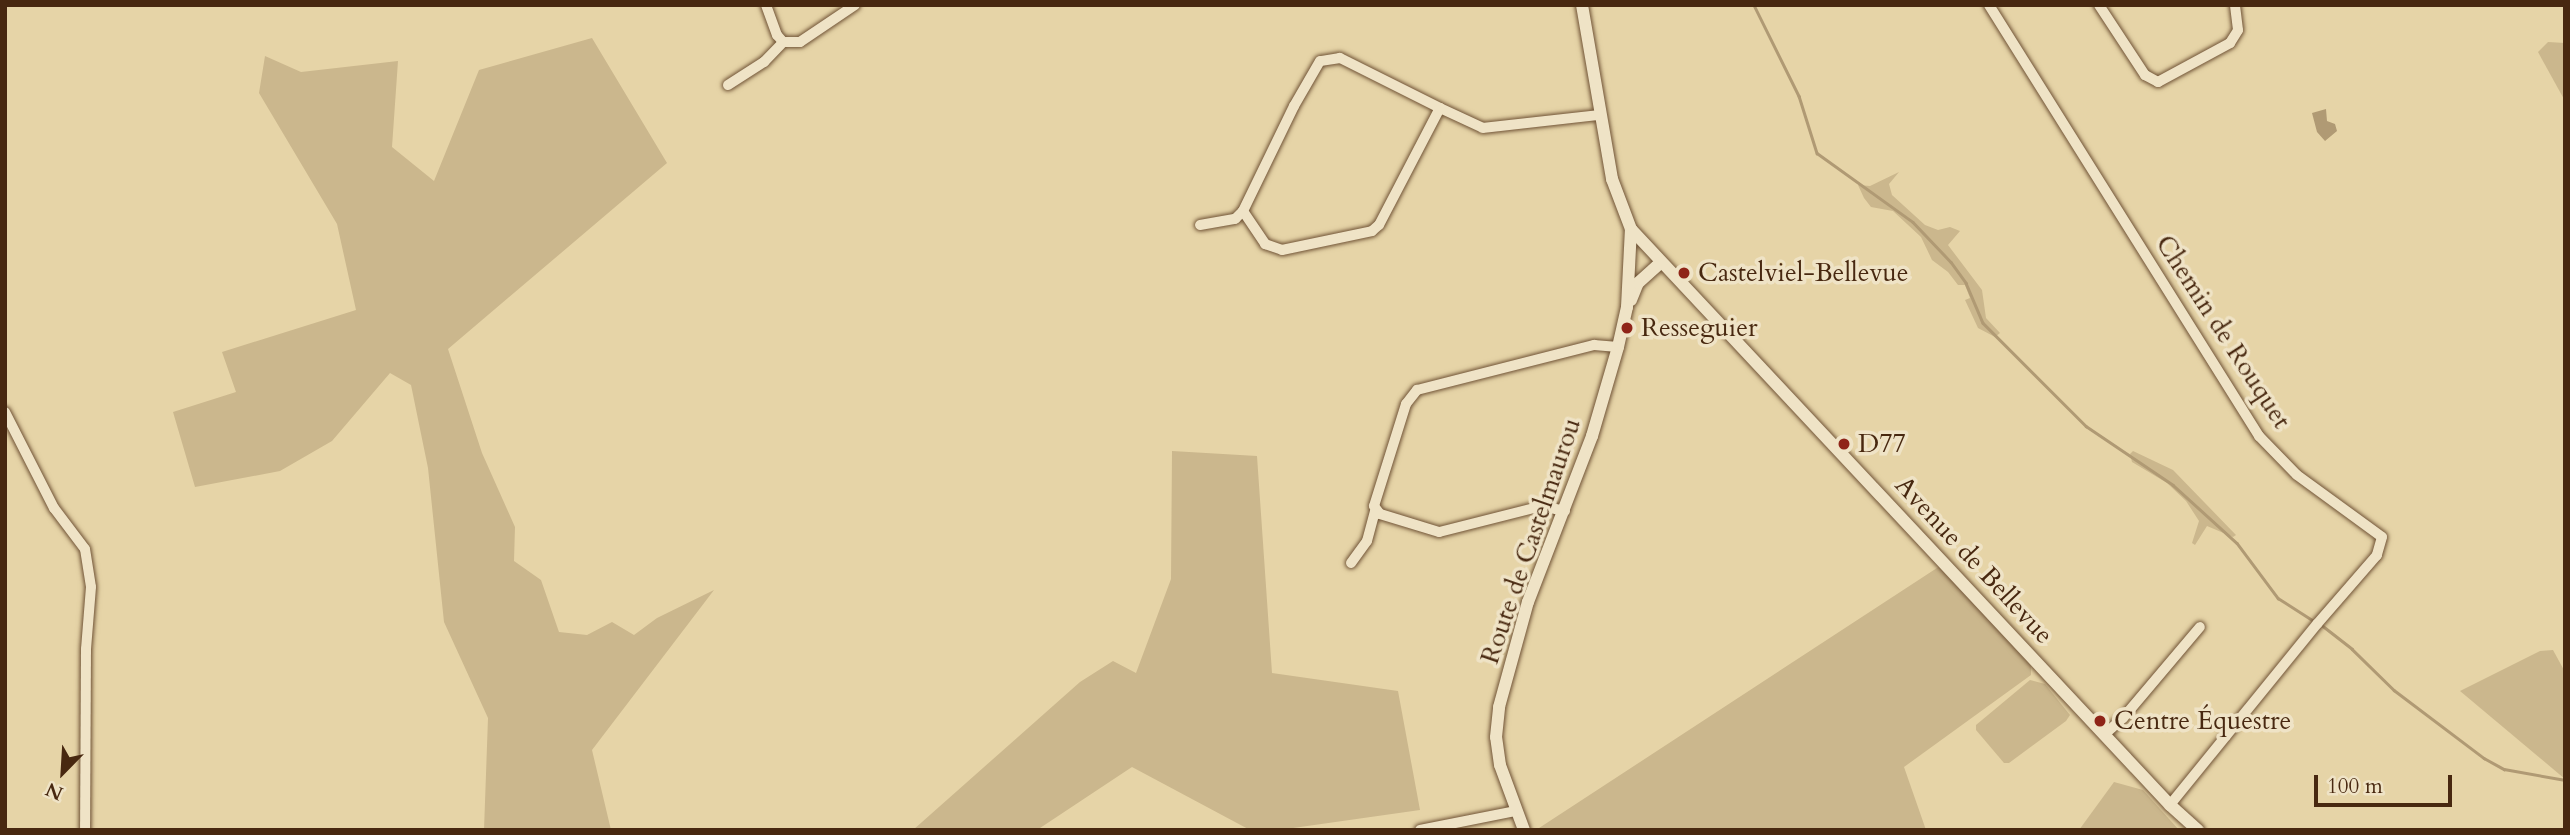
<!DOCTYPE html>
<html>
<head>
<meta charset="utf-8">
<style>
	body { margin:0 }
	#map { position:relative; width:2570px; height:835px; overflow:hidden; background:#e6d4a7; font-family:Cardo,serif }
	div>[style] { position:absolute }
	.green>* { inset:0; background:#cbb78d }
	.water>* { inset:0; background:#b09a74 }
	.stream>* { height:2.5px; margin:-1.25px; padding:0 1.25px; transform-origin:1.25px; border-radius:1.25px; background:#b09a74 }
	.roads { filter:drop-shadow(0 0 2px #705336) drop-shadow(0 0 2px #705336) }
	.minor>* { height:10px; margin:-5px; padding:0 5px; transform-origin:5px; border-radius:5px; background:#efe3c6 }
	.tertiary>* { height:12px; margin:-6px; padding:0 6px; transform-origin:6px; border-radius:6px; background:#efe3c6 }
	.dots>* { width:19px; height:19px; translate:-50% -50%; box-sizing:border-box; border:4px solid #efe3c6; border-radius:50% }
	span { translate:-50% -50%; white-space:nowrap; text-align:center; line-height:1.15; -webkit-text-stroke:7px #efe3c6; paint-order:stroke }
	.poi-label { font-size:26px; color:#482810 }
	.left { translate:0 -50%; text-align:left }
	.street-label { font-size:26px; color:#482810 }
	.frame { position:absolute; inset:0; border:7px solid #482810; pointer-events:none }
	.north { position:absolute; left:28px; top:737px; width:70px; height:70px; -webkit-text-stroke:5px #efe3c6; paint-order:stroke; rotate:204deg; font-size:19px; font-weight:700; line-height:28px; text-align:center; color:#482810 }
	.north::after { content:''; display:block; margin:auto; width:24px; height:32px; background:#482810; clip-path:polygon(50% 0,100% 100%,50% 72%,0 100%) }
	.scale { position:absolute; left:2314px; top:775px; width:138px; height:32px; box-sizing:border-box; border:4px solid #482810; border-top:0; padding-left:9px; font-size:21px; line-height:24px; white-space:nowrap; color:#482810; -webkit-text-stroke:5px #efe3c6; paint-order:stroke }
</style>
</head>
<body>
<div id="map">
	<div class="green">
		<i style="clip-path:polygon(592px 38px,667px 163px,448px 349px,482px 453px,515px 527px,514px 561px,541px 580px,559px 632px,587px 635px,612px 622px,634px 635px,657px 618px,714px 590px,592px 750px,611px 830px,484px 830px,488px 718px,444px 622px,428px 468px,411px 385px,390px 373px,332px 441px,280px 471px,195px 487px,173px 412px,236px 392px,222px 352px,356px 310px,337px 224px,259px 93px,265px 56px,301px 72px,398px 61px,392px 147px,434px 181px,479px 70px)"></i>
		<i style="clip-path:polygon(2548px 42px,2565px 43px,2565px 101px,2538px 52px)"></i>
		<i style="clip-path:polygon(1899px 172px,1889px 184px,1892px 195px,1925px 225px,1938px 230px,1950px 227px,1960px 231px,1948px 245px,1982px 290px,1986px 318px,2000px 333px,1995px 337px,1978px 328px,1965px 300px,1970px 298px,1965px 285px,1958px 285px,1948px 272px,1932px 260px,1921px 237px,1893px 211px,1871px 207px,1864px 198px,1858px 185px,1870px 186px)"></i>
		<i style="clip-path:polygon(1172px 451px,1257px 456px,1272px 673px,1398px 691px,1420px 810px,1279px 830px,1250px 830px,1132px 767px,1037px 830px,913px 830px,1080px 682px,1113px 661px,1136px 673px,1171px 579px)"></i>
		<i style="clip-path:polygon(2133px 451px,2173px 470px,2236px 535px,2233px 537px,2207px 526px,2195px 545px,2192px 543px,2199px 521px,2186px 501px,2167px 483px,2132px 462px,2130px 454px)"></i>
		<i style="clip-path:polygon(1940px 566px,2031px 666px,2031px 675px,1904px 767px,1926px 830px,1536px 830px)"></i>
		<i style="clip-path:polygon(2553px 650px,2565px 672px,2565px 779px,2460px 691px,2540px 651px)"></i>
		<i style="clip-path:polygon(2030px 680px,2045px 684px,2070px 715px,2066px 721px,2009px 763px,2004px 763px,1976px 730px,1976px 725px)"></i>
		<i style="clip-path:polygon(2114px 782px,2143px 790px,2179px 830px,2079px 830px)"></i>
	</div>
	<div class="water">
		<i style="clip-path:polygon(2326px 109px,2327px 121px,2335px 124px,2337px 131px,2325px 141px,2317px 132px,2312px 113px)"></i>
	</div>
	<div class="stream">
		<i style="left:1754px;top:5px;width:102px;rotate:63.7deg"></i>
		<i style="left:1799px;top:96px;width:60px;rotate:72.5deg"></i>
		<i style="left:1817px;top:153px;width:118px;rotate:35.7deg"></i>
		<i style="left:1913px;top:222px;width:55px;rotate:46.5deg"></i>
		<i style="left:1951px;top:262px;width:26px;rotate:54deg"></i>
		<i style="left:1966px;top:283px;width:43px;rotate:67deg"></i>
		<i style="left:1983px;top:323px;width:146px;rotate:45deg"></i>
		<i style="left:2086px;top:426px;width:105px;rotate:34.1deg"></i>
		<i style="left:2173px;top:485px;width:86px;rotate:42.2deg"></i>
		<i style="left:2237px;top:543px;width:69px;rotate:53.3deg"></i>
		<i style="left:2278px;top:598px;width:43px;rotate:32.6deg"></i>
		<i style="left:2323px;top:626px;width:37px;rotate:38deg"></i>
		<i style="left:2352px;top:649px;width:59px;rotate:44.3deg"></i>
		<i style="left:2394px;top:690px;width:113px;rotate:37.1deg"></i>
		<i style="left:2484px;top:758px;width:23px;rotate:29deg"></i>
		<i style="left:2504px;top:769px;width:62px;rotate:10.2deg"></i>
	</div>
	<div class="roads">
		<div class="minor">
			<i style="left:766px;top:5px;width:32px;rotate:70deg"></i>
			<i style="left:777px;top:35px;width:9px;rotate:49deg"></i>
			<i style="left:783px;top:42px;width:17px"></i>
			<i style="left:800px;top:42px;width:66px;rotate:-33.9deg"></i>
			<i style="left:1989px;top:5px;width:509px;rotate:57.93deg"></i>
			<i style="left:2259px;top:436px;width:54px;rotate:45.7deg"></i>
			<i style="left:2297px;top:475px;width:105px;rotate:36.1deg"></i>
			<i style="left:2382px;top:537px;width:19px;rotate:106deg"></i>
			<i style="left:2377px;top:555px;width:91px;rotate:131deg"></i>
			<i style="left:2317px;top:624px;width:233px;rotate:129.1deg"></i>
			<i style="left:2099px;top:5px;width:84px;rotate:56.7deg"></i>
			<i style="left:2145px;top:75px;width:15px;rotate:28deg"></i>
			<i style="left:2158px;top:82px;width:82px;rotate:-28.4deg"></i>
			<i style="left:2230px;top:43px;width:15px;rotate:-58deg"></i>
			<i style="left:2238px;top:30px;width:25px;rotate:-97deg"></i>
			<i style="left:728px;top:85px;width:43px;rotate:-32.6deg"></i>
			<i style="left:764px;top:62px;width:28px;rotate:-46deg"></i>
			<i style="left:1440px;top:108px;width:112px;rotate:-153.4deg"></i>
			<i style="left:1340px;top:58px;width:20px;rotate:171deg"></i>
			<i style="left:1320px;top:61px;width:52px;rotate:120deg"></i>
			<i style="left:1294px;top:106px;width:117px;rotate:115.9deg"></i>
			<i style="left:1243px;top:211px;width:40px;rotate:56deg"></i>
			<i style="left:1265px;top:244px;width:18px;rotate:19deg"></i>
			<i style="left:1282px;top:250px;width:92px;rotate:-11.9deg"></i>
			<i style="left:1372px;top:231px;width:9px;rotate:-41deg"></i>
			<i style="left:1379px;top:225px;width:132px;rotate:-62.5deg"></i>
			<i style="left:1440px;top:108px;width:47px;rotate:24.9deg"></i>
			<i style="left:1483px;top:128px;width:117px;rotate:-6.4deg"></i>
			<i style="left:1200px;top:225px;width:36px;rotate:-10deg"></i>
			<i style="left:1235px;top:219px;width:11px;rotate:-45deg"></i>
			<i style="left:5px;top:412px;width:108px;rotate:63deg"></i>
			<i style="left:54px;top:508px;width:51px;rotate:52.9deg"></i>
			<i style="left:85px;top:549px;width:38px;rotate:81deg"></i>
			<i style="left:91px;top:587px;width:62px;rotate:94.6deg"></i>
			<i style="left:86px;top:649px;width:181px;rotate:90.3deg"></i>
			<i style="left:1565px;top:511px;width:24px;rotate:-168deg"></i>
			<i style="left:1542px;top:506px;width:106px;rotate:165.8deg"></i>
			<i style="left:1439px;top:532px;width:62px;rotate:-163deg"></i>
			<i style="left:1380px;top:514px;width:10px;rotate:-127deg"></i>
			<i style="left:1374px;top:506px;width:107px;rotate:-72.6deg"></i>
			<i style="left:1406px;top:404px;width:18px;rotate:-52deg"></i>
			<i style="left:1417px;top:390px;width:183px;rotate:-14.3deg"></i>
			<i style="left:1594px;top:345px;width:24px;rotate:5deg"></i>
			<i style="left:1351px;top:563px;width:27px;rotate:-54deg"></i>
			<i style="left:1367px;top:541px;width:31px;rotate:-75deg"></i>
			<i style="left:2105px;top:734px;width:24px;rotate:-42deg"></i>
			<i style="left:2123px;top:718px;width:119px;rotate:-49.8deg"></i>
			<i style="left:1420px;top:830px;width:98px;rotate:-11.2deg"></i>
		</div>
		<div class="tertiary">
			<i style="left:1582px;top:5px;width:177px;rotate:80.2deg"></i>
			<i style="left:1612px;top:179px;width:53px;rotate:69.2deg"></i>
			<i style="left:1631px;top:229px;width:789px;rotate:46.9deg"></i>
			<i style="left:2170px;top:805px;width:38px;rotate:42deg"></i>
			<i style="left:1631px;top:300px;width:18px;rotate:-68deg"></i>
			<i style="left:1638px;top:283px;width:31px;rotate:-42deg"></i>
			<i style="left:1524px;top:830px;width:69px;rotate:-110.3deg"></i>
			<i style="left:1500px;top:765px;width:28px;rotate:-98deg"></i>
			<i style="left:1496px;top:737px;width:30px;rotate:-84deg"></i>
			<i style="left:1499px;top:707px;width:109px;rotate:-74.6deg"></i>
			<i style="left:1528px;top:602px;width:178px;rotate:-68.9deg"></i>
			<i style="left:1592px;top:436px;width:93px;rotate:-73.7deg"></i>
			<i style="left:1618px;top:347px;width:41px;rotate:-77.3deg"></i>
			<i style="left:1627px;top:307px;width:78px;rotate:-87.1deg"></i>
		</div>
	</div>
	<div class="dots">
		<i style="left:1684px;top:273px;background:#8f2418"></i>
		<i style="left:1627px;top:328px;background:#8f2418"></i>
		<i style="left:1844px;top:444px;background:#8f2418"></i>
		<i style="left:2100px;top:721px;background:#8f2418"></i>
	</div>
	<div class="poi-label">
		<span class="left" style="left:1698px;top:273px">Castelviel-Bellevue</span>
		<span class="left" style="left:1641px;top:328px">Resseguier</span>
		<span class="left" style="left:1858px;top:444px">D77</span>
		<span class="left" style="left:2114px;top:721px">Centre Équestre</span>
	</div>
	<div class="street-label">
		<span style="left:2223px;top:332px;rotate:57deg">Chemin de Rouquet</span>
		<span style="left:1531px;top:541px;rotate:-71deg">Route de Castelmaurou</span>
		<span style="left:1974px;top:560px;rotate:47deg">Avenue de Bellevue</span>
	</div>
	<div class="frame"></div>
	<div class="north">N</div>
	<div class="scale">100 m</div>
</div>
</body>
</html>
